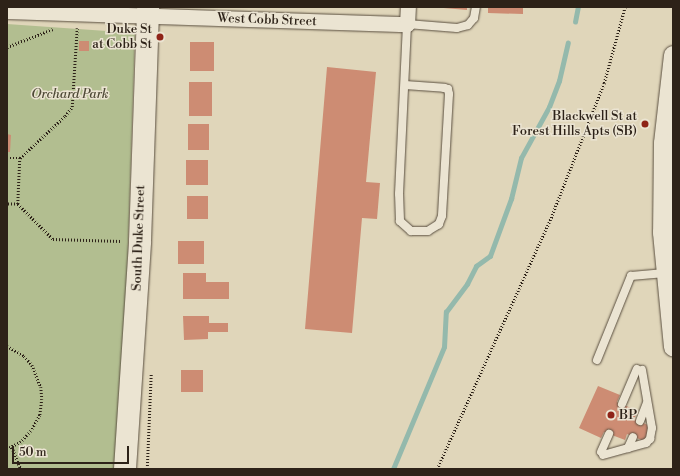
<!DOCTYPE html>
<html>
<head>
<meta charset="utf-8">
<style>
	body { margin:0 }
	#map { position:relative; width:680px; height:476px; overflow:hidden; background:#e0d6ba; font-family:"Libre Bodoni",serif }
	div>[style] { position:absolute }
	.green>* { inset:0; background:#b2be90 }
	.stream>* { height:4.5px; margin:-2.25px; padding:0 2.25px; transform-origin:2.25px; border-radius:2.25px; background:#94b9ac }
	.building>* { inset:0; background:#cd8c73; transform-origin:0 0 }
	.path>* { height:2.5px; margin-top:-1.25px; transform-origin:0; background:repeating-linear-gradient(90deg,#2d2218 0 1px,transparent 0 3px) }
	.roads { filter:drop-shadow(0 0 1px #5a4f40) drop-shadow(0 0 1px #5a4f40) }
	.service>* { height:8px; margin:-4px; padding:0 4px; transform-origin:4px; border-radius:4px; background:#ebe4d2 }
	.minor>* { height:15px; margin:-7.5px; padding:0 7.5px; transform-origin:7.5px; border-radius:7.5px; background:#ebe4d2 }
	.tertiary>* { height:19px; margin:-9.5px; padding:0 9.5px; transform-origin:9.5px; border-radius:9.5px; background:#ebe4d2 }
	.secondary>* { height:22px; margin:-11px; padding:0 11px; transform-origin:11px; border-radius:11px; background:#ebe4d2 }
	.dots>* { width:11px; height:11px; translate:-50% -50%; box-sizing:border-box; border:2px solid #ebe4d2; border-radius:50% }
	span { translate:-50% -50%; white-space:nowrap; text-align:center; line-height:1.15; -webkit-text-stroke:3px #ebe4d2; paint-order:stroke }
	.street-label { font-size:13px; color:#2d2218 }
	.poi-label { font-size:13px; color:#2d2218 }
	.right { translate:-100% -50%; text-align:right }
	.left { translate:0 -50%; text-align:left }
	.park-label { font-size:13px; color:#4e4936; font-style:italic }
	.frame { position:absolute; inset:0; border:8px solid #2d2218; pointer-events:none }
	.scale { position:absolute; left:12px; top:446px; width:117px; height:18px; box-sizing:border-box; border:2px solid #2d2218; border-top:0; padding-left:5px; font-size:12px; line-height:14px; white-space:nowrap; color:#2d2218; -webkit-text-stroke:3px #ebe4d2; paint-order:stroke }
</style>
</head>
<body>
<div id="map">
	<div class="green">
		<i style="clip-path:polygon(7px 24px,135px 33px,126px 315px,115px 469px,7px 469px)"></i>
	</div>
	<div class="stream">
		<i style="left:575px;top:22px;width:15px;rotate:-79deg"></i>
		<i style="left:393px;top:469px;width:132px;rotate:-67.3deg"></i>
		<i style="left:444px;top:347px;width:35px;rotate:-87deg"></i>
		<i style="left:446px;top:312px;width:35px;rotate:-53deg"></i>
		<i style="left:467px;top:284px;width:20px;rotate:-63deg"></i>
		<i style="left:476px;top:266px;width:17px;rotate:-36deg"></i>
		<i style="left:490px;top:256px;width:61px;rotate:-69.8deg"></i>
		<i style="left:511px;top:199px;width:42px;rotate:-76.3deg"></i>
		<i style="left:521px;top:158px;width:58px;rotate:-61.2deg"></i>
		<i style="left:549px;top:107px;width:28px;rotate:-69deg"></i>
		<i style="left:559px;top:81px;width:39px;rotate:-77deg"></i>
	</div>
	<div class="building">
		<i style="clip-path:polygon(432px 7px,467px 7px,467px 10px)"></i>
		<i style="clip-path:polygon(488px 7px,523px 7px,523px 14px,488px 13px)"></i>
		<i style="left:79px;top:41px;width:10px;height:10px"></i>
		<i style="left:190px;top:42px;width:24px;height:29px"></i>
		<i style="clip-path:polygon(327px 67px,376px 72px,366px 182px,380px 183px,377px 219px,362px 218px,352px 333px,305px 329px)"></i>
		<i style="left:189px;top:82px;width:23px;height:34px"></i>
		<i style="left:188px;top:124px;width:21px;height:26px"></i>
		<i style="clip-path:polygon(7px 134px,11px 135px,10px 152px,7px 152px)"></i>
		<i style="left:186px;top:160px;width:22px;height:25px"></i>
		<i style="left:187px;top:196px;width:21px;height:23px"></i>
		<i style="left:178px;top:241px;width:26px;height:23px"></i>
		<i style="clip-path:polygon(183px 273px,206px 273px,206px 282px,229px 282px,229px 299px,183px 299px)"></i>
		<i style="clip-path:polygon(183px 316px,209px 316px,209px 323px,228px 323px,228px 332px,208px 332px,208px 339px,184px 340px)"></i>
		<i style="left:181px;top:370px;width:22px;height:22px"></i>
		<i style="clip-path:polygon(598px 386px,620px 395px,617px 402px,638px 411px,634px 419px,650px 426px,644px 441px,627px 434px,625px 440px,604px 432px,601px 438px,579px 428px)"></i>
	</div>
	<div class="path">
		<i style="left:7px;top:47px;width:49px;rotate:-21.4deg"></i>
		<i style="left:7px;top:158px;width:13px"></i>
		<i style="left:20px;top:158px;width:46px;rotate:92.5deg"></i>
		<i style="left:18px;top:204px;width:11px;rotate:180deg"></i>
		<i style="left:20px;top:158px;width:62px;rotate:-43deg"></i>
		<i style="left:65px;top:116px;width:11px;rotate:-52deg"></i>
		<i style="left:72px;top:107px;width:79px;rotate:-86.4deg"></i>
		<i style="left:18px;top:204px;width:49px;rotate:45deg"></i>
		<i style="left:53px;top:239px;width:68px;rotate:1.7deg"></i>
		<i style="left:7px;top:346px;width:20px;rotate:30deg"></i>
		<i style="left:24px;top:356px;width:12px;rotate:48deg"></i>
		<i style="left:32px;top:365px;width:24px;rotate:68deg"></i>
		<i style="left:41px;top:387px;width:12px;rotate:85deg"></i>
		<i style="left:42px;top:399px;width:16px;rotate:97deg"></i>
		<i style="left:40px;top:415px;width:18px;rotate:119deg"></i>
		<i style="left:31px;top:431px;width:15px;rotate:132deg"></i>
		<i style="left:21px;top:442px;width:16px;rotate:153deg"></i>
		<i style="left:12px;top:447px;width:24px;rotate:68deg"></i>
		<i style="left:147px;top:469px;width:95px;rotate:-87.6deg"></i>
		<i style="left:437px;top:469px;width:279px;rotate:-65.6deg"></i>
		<i style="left:552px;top:215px;width:142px;rotate:-68.5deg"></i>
		<i style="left:604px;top:83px;width:79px;rotate:-74.6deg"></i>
	</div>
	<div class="roads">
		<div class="service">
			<i style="left:405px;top:85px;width:39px;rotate:4deg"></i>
			<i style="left:444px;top:88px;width:4px;rotate:14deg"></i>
			<i style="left:448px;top:89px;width:5px;rotate:79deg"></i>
			<i style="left:449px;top:94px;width:122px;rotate:93.3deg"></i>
			<i style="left:442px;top:216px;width:9px;rotate:111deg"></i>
			<i style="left:439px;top:224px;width:13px;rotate:148deg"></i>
			<i style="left:428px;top:231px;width:17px;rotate:180deg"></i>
			<i style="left:411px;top:231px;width:15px;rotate:-138deg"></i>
			<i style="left:400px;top:221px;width:27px;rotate:-92deg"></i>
			<i style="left:399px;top:194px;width:170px;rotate:-87.3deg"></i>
			<i style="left:407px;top:24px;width:50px;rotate:4.6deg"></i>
			<i style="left:457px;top:28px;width:11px;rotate:-15deg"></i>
			<i style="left:468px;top:25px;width:9px;rotate:-49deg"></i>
			<i style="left:474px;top:18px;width:11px;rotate:-80deg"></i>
			<i style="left:597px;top:360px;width:91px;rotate:-68deg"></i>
			<i style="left:631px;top:276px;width:34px;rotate:-5deg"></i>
			<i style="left:622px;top:404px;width:38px;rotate:-67deg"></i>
			<i style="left:640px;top:421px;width:19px;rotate:-69deg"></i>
			<i style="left:628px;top:448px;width:12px;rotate:-66deg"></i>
			<i style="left:601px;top:452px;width:20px;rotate:-66deg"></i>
			<i style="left:603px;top:455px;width:45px;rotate:-15.6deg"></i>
			<i style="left:646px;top:443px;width:6px;rotate:-45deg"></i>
			<i style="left:650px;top:439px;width:11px;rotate:-80deg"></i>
			<i style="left:652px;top:428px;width:59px;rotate:-99.8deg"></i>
		</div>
		<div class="minor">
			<i style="left:7px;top:11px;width:400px;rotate:1.9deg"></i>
			<i style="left:407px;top:24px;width:17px;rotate:-87deg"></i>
		</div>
		<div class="tertiary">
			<i style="left:673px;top:55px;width:89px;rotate:96.5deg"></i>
			<i style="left:663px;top:143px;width:89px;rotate:90.6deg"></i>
			<i style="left:662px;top:232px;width:115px;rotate:84.5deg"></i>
		</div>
		<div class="secondary">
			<i style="left:125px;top:469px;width:228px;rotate:-86.2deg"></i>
			<i style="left:140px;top:241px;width:234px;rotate:-88deg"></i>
		</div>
	</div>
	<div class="dots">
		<i style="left:160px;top:37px;background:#8f2418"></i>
		<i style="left:645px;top:124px;background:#8f2418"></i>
		<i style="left:611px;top:415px;background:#8f2418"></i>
	</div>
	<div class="street-label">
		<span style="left:267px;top:20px;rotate:2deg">West Cobb Street</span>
		<span style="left:139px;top:238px;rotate:-88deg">South Duke Street</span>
	</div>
	<div class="poi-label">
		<span class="right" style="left:152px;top:37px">Duke St<br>at Cobb St</span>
		<span class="right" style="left:637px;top:124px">Blackwell St at<br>Forest Hills Apts (SB)</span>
		<span class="left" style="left:619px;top:415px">BP</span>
	</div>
	<div class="park-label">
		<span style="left:70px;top:94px">Orchard Park</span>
	</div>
	<div class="frame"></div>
	<div class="scale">50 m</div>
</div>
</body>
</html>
